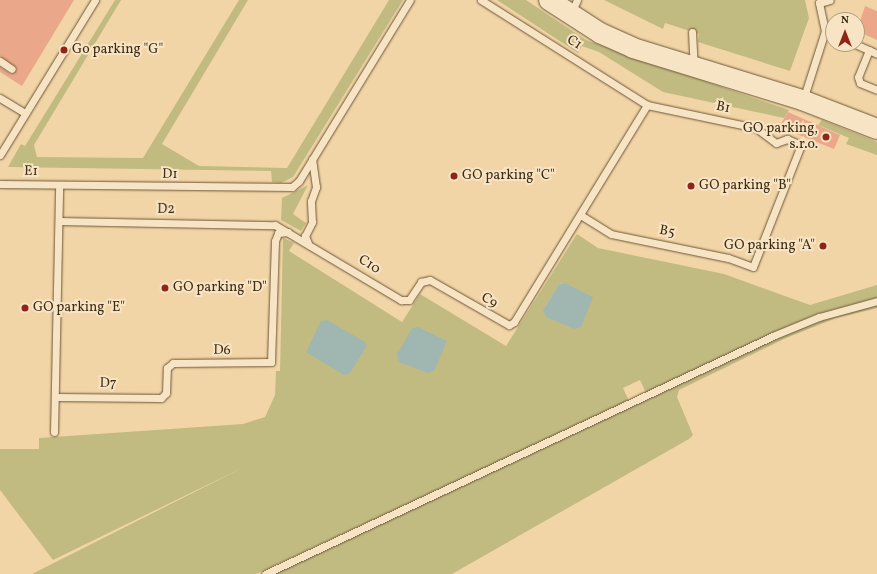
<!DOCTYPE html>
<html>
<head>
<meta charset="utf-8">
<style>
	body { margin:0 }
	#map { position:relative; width:877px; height:574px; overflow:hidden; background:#f2d5a6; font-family:Vollkorn,serif }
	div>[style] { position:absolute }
	.green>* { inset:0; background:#c2bb81 }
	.water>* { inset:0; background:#9fb6b1 }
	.building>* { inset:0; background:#eaa789 }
	.roads { filter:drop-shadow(0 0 1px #6c5638) drop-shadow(0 0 1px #6c5638) }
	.lane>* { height:7px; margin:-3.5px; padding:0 3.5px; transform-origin:3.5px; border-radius:3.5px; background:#f7e4c5 }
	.secondary>* { height:20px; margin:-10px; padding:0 10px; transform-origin:10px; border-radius:10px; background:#f7e4c5 }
	.dots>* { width:11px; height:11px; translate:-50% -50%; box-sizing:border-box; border:2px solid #f7e4c5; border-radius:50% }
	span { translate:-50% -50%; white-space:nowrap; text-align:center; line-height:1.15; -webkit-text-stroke:4px #f7e4c5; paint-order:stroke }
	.street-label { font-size:14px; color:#402c13 }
	.poi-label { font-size:14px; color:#402c13 }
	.left { translate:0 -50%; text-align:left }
	.right { translate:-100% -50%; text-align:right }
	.north { position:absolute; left:825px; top:12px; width:40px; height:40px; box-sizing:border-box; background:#f7e4c5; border:1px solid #ae9a7e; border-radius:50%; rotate:0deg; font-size:11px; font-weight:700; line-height:16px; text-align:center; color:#402c13 }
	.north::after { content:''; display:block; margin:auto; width:14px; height:18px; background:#8f2418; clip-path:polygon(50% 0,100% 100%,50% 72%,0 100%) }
</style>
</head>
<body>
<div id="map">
	<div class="green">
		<i style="clip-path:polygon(115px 0,121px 0,34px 145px,37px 157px,143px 158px,239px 0,248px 0,162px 144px,199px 166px,287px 168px,389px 0,403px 0,293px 177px,281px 183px,272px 182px,271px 171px,8px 167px,21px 144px,25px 146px)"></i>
		<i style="clip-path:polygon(497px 0,526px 0,586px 40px,789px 110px,784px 118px,663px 92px,599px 52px,582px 46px,578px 53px)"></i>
		<i style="clip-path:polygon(604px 0,805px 0,809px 18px,790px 71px,698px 42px,699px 34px,665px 23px,663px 29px)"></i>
		<i style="clip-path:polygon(822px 120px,877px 142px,877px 155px,846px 144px,849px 138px,818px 125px)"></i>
		<i style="clip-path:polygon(308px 185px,293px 214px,306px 223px,301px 231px,281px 220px,282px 198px)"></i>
		<i style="clip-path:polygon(evenodd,577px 234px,598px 248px,724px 274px,810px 305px,877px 285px,877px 298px,817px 314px,646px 393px,640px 380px,623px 388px,629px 401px,256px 574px,32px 574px,244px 467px,53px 560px,0 490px,0 449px,39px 449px,39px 438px,243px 424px,265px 417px,275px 395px,276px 371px,280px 371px,283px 238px,294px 243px,289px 251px,402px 322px,420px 294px,506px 346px,577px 234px,565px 283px,543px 310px,559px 284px,565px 283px)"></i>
		<i style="clip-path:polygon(877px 304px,877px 308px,836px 318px,786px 338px,679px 390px,677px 397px,693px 435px,689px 439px,452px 574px,273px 574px,782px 336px,840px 313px)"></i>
	</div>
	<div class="water">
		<i style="clip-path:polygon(565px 283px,593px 297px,581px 327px,575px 329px,546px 317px,543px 310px,559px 284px)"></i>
		<i style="clip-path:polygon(327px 320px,365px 342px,366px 347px,350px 373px,344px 375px,306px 352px,321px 321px)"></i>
		<i style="clip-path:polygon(418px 327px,447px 341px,434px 371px,428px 373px,399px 362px,397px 354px,412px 328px)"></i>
	</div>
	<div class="building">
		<i style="clip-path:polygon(0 0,74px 0,22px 86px,0 72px,0 67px,11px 74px,17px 69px,0 56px)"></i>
		<i style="clip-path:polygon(865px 6px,877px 11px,877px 40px,857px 31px)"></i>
		<i style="clip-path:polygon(788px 112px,840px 135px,834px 149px,779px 127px)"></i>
	</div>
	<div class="roads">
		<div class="lane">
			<i style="left:481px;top:0;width:196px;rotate:32.3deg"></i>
			<i style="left:647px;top:105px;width:111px;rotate:11.9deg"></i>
			<i style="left:756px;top:128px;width:25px;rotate:37deg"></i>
			<i style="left:776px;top:143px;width:12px;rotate:-20deg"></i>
			<i style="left:787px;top:139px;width:15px;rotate:23deg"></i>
			<i style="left:801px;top:145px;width:131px;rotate:111.5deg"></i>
			<i style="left:753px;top:267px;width:27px;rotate:-160deg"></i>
			<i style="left:728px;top:258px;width:119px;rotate:-168.4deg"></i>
			<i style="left:611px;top:234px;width:36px;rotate:-148deg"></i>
			<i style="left:571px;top:13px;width:14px;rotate:-65deg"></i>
			<i style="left:825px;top:31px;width:9px;rotate:27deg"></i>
			<i style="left:692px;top:32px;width:34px;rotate:87deg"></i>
			<i style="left:855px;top:44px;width:24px;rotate:24deg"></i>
			<i style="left:869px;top:50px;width:29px;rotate:112deg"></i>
			<i style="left:858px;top:77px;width:6px;rotate:72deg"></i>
			<i style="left:860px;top:83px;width:18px;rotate:22deg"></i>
			<i style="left:0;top:61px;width:14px;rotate:34deg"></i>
			<i style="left:0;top:98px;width:29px;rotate:31deg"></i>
			<i style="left:803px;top:100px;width:72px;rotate:-72.3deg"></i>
			<i style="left:825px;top:31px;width:29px;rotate:-102deg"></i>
			<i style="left:819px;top:3px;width:11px;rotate:-15deg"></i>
			<i style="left:0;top:155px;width:182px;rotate:-58.5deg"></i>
			<i style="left:0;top:184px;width:292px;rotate:0.6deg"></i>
			<i style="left:292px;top:187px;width:9px;rotate:-41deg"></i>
			<i style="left:299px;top:181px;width:212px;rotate:-58.5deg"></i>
			<i style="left:59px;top:221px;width:216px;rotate:1.1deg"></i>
			<i style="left:275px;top:225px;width:147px;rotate:30.8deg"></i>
			<i style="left:401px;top:300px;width:8px"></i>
			<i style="left:409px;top:300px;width:22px;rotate:-56deg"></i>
			<i style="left:421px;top:282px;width:9px;rotate:-13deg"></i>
			<i style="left:430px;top:280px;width:91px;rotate:29.7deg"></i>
			<i style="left:509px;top:325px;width:6px;rotate:-31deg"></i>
			<i style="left:514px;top:322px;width:255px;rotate:-58.5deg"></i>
			<i style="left:308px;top:243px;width:8px;rotate:-113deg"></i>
			<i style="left:305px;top:236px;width:16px;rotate:-63deg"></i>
			<i style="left:312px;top:222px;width:21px;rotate:-93deg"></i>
			<i style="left:311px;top:201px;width:15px;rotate:-70deg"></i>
			<i style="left:316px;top:187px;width:28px;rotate:-98deg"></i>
			<i style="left:55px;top:397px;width:106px;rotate:0.5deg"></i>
			<i style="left:161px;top:398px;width:7px;rotate:-45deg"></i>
			<i style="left:166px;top:393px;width:25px;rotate:-88deg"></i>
			<i style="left:167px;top:368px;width:8px;rotate:-40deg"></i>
			<i style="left:173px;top:363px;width:98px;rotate:-0.6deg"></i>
			<i style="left:271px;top:362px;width:121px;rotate:-88.1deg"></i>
			<i style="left:275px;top:241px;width:9px;rotate:-69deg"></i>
			<i style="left:278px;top:233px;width:10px;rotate:-6deg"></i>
			<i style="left:54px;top:432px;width:246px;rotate:-88.8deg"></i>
			<i style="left:265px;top:574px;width:563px;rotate:-25.11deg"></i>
			<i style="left:775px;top:335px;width:48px;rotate:-22.2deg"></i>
			<i style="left:819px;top:317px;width:60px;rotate:-15.4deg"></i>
		</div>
		<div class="secondary">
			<i style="left:549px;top:0;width:61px;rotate:32.9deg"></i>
			<i style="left:600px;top:33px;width:36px;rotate:24deg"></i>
			<i style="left:633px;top:48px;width:177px;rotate:17.1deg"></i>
			<i style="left:802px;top:100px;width:80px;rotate:21.1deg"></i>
		</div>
	</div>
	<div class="dots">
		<i style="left:64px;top:50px;background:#8f2418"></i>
		<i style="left:826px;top:137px;background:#8f2418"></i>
		<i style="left:454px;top:176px;background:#8f2418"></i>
		<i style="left:691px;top:186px;background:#8f2418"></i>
		<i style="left:823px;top:246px;background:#8f2418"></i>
		<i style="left:165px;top:288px;background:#8f2418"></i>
		<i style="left:25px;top:308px;background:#8f2418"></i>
	</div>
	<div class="street-label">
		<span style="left:574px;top:43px;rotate:32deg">C1</span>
		<span style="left:723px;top:108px;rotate:12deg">B1</span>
		<span style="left:31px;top:172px;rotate:1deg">E1</span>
		<span style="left:170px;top:175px;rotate:1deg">D1</span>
		<span style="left:166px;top:210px;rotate:1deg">D2</span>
		<span style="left:667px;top:232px;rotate:11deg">B5</span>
		<span style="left:369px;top:265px;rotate:32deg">C10</span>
		<span style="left:489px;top:301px;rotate:32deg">C9</span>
		<span style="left:222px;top:351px;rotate:1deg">D6</span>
		<span style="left:108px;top:384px;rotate:1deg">D7</span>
	</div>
	<div class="poi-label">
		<span class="left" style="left:72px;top:50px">Go parking "G"</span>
		<span class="right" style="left:818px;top:137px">GO parking,<br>s.r.o.</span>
		<span class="left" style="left:462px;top:176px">GO parking "C"</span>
		<span class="left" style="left:699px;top:186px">GO parking "B"</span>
		<span class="right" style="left:815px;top:246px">GO parking "A"</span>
		<span class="left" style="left:173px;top:288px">GO parking "D"</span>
		<span class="left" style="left:33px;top:308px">GO parking "E"</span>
	</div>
	<div class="north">N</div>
</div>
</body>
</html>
